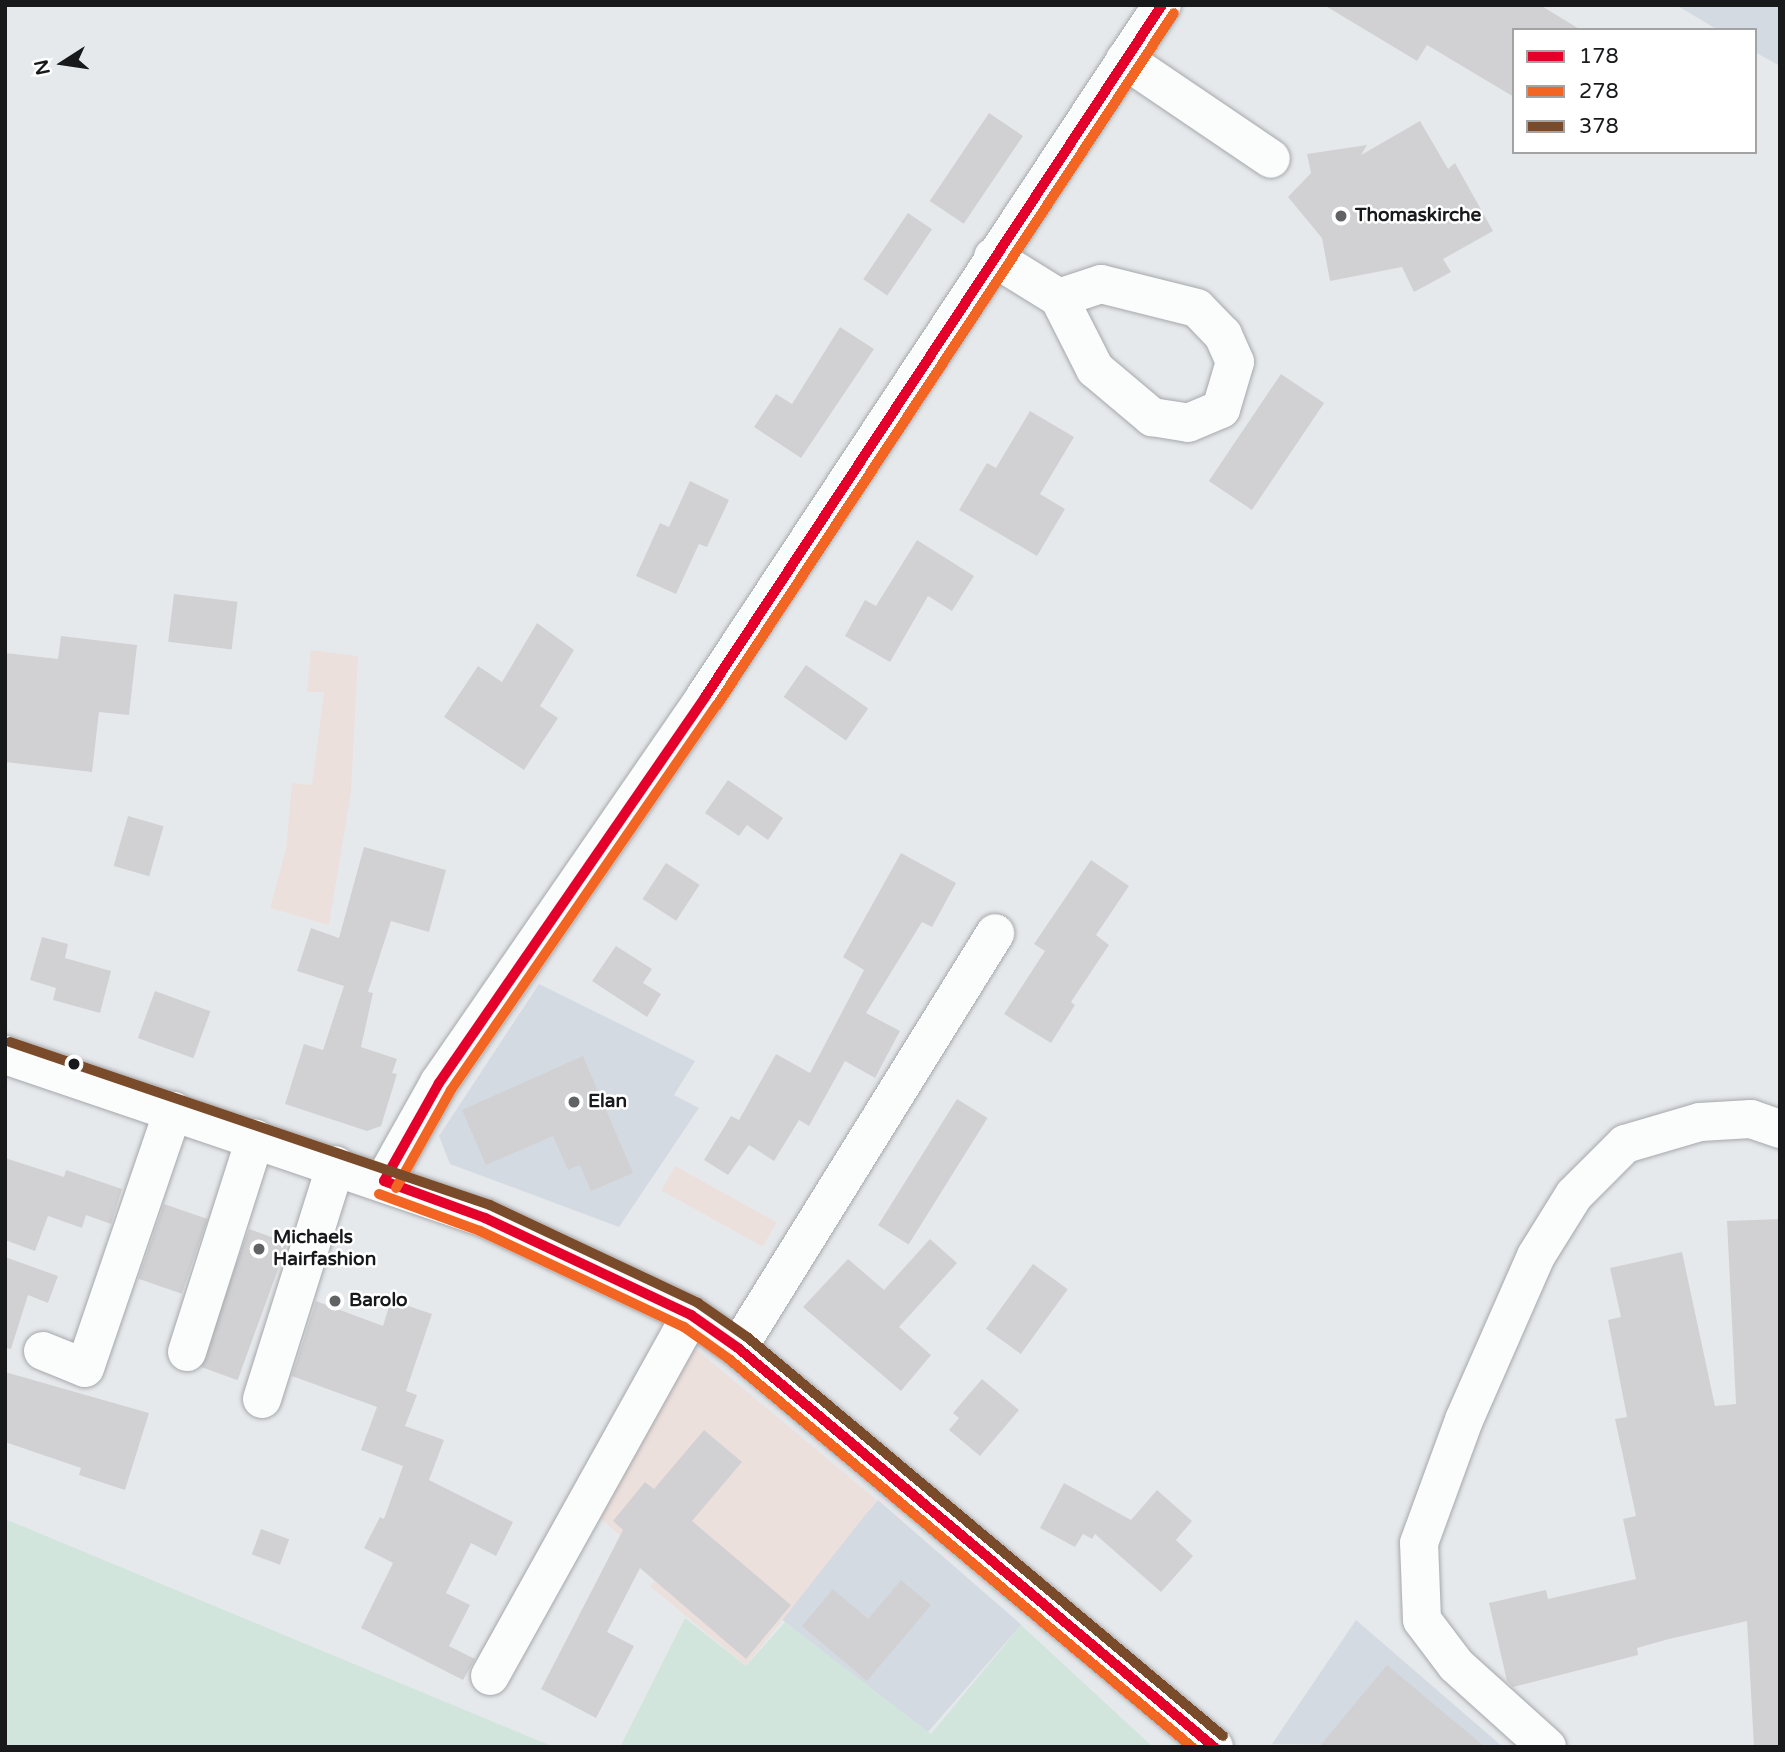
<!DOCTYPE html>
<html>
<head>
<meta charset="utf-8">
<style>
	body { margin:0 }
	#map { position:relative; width:1785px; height:1752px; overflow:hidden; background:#e6e9ec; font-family:"Varela Round",sans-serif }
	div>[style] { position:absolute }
	.built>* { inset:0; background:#d4dae2; transform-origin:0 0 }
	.industrial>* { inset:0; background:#ece0dd; transform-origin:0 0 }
	.green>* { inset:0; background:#d1e5dd }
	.building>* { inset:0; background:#d1d1d3; transform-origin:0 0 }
	.roads { filter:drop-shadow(0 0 2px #a6a8ab) drop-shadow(0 0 2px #a6a8ab) }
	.minor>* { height:38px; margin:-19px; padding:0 19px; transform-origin:19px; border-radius:19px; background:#fbfcfc }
	.major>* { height:38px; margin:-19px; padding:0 19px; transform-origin:19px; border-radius:19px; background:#fbfcfc }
	.bus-1>* { height:10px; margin:-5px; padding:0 5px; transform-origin:5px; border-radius:5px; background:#e4002b }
	.bus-2>* { height:10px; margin:-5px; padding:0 5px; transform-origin:5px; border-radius:5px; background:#f26522 }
	.bus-3>* { height:10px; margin:-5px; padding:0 5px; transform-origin:5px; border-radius:5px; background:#7a4b2a }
	.dots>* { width:19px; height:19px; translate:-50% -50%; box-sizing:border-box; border:4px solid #fff; border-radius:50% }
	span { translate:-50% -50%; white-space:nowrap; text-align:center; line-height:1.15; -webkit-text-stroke:5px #fff; paint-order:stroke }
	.poi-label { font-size:19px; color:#18191b; font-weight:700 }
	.left { translate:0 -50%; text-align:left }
	.frame { position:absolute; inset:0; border:7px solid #18191b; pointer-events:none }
	.legend { position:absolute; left:1512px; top:28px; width:245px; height:126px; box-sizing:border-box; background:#fff; border:2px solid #a3a3a4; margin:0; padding:9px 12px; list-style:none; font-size:21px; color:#18191b }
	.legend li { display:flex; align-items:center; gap:14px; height:35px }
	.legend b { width:35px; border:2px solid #a3a3a4 }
	.north { position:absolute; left:28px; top:28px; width:70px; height:70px; -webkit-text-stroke:5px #fff; paint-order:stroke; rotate:258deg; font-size:19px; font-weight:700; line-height:28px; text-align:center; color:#18191b }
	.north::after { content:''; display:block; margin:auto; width:24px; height:32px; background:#18191b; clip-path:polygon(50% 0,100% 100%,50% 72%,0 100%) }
</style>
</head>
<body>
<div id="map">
	<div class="built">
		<i style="clip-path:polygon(1676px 5px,1780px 5px,1780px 66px,1755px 52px,1755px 30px,1718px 30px)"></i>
		<i style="clip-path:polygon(539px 984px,695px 1061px,674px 1095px,699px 1108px,619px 1227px,450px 1164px,439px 1136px)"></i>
		<i style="left:878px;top:1500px;width:190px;height:153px;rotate:41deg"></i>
		<i style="clip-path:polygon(1356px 1620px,1503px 1747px,1272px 1744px)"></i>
	</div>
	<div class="industrial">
		<i style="clip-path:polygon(311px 650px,358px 656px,351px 792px,329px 925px,270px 908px,286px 849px,292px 783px,312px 785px,324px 692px,307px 692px)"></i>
		<i style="left:675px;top:1166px;width:116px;height:28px;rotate:29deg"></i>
		<i style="clip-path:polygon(690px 1344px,877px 1500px,746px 1666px,650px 1586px,663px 1572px,595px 1514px)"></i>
	</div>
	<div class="green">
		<i style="clip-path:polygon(5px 1519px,554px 1747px,5px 1747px)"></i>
		<i style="clip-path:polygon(685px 1618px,746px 1666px,785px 1622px,931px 1734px,1021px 1625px,1153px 1747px,620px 1747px)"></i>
	</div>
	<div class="building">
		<i style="clip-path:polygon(1324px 5px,1540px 5px,1581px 30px,1514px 30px,1514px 97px,1427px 45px,1417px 61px)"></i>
		<i style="left:989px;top:113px;width:41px;height:106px;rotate:34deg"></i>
		<i style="clip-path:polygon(1420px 121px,1448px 169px,1455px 163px,1493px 231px,1443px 259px,1451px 272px,1414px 292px,1402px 267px,1330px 281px,1322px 238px,1288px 197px,1311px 173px,1307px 154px,1367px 145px,1361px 155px)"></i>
		<i style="left:908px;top:213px;width:29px;height:80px;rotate:34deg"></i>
		<i style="clip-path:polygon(840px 327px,874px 349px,801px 458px,754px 427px,776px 394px,792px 404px)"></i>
		<i style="left:1281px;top:374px;width:52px;height:129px;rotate:34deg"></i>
		<i style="clip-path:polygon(1030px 411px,1074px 437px,1040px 494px,1065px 509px,1037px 556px,959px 510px,987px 463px,996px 468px)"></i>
		<i style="clip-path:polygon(690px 481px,729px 500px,707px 547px,699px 544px,676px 594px,636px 576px,660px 523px,669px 527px)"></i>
		<i style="clip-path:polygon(917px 540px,974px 576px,952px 611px,928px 596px,890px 662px,845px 636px,865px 600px,876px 606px)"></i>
		<i style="left:174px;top:594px;width:64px;height:48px;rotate:7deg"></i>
		<i style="clip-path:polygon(537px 623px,574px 650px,540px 706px,558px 718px,524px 770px,444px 717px,478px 666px,502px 682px)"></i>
		<i style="clip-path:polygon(61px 636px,137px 645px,129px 715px,99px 712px,92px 772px,5px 762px,5px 653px,58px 659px)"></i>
		<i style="left:806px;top:665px;width:76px;height:39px;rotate:35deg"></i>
		<i style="clip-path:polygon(728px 780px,783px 818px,768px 840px,747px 825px,739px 836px,705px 813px)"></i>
		<i style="left:128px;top:816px;width:37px;height:52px;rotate:16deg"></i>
		<i style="clip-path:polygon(364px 847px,446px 870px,429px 932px,391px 921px,368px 992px,373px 993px,361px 1047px,397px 1059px,392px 1073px,397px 1074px,381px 1126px,367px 1131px,285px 1104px,304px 1044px,323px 1050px,344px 986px,297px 971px,311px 928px,339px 938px)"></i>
		<i style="clip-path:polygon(901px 853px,956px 883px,932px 927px,922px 922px,866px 1013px,900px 1031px,875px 1078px,845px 1061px,809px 1126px,799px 1120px,774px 1161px,749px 1145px,728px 1175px,704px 1160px,731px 1116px,739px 1120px,776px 1054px,810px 1073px,864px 970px,843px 957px)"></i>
		<i style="clip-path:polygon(1091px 860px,1129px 886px,1096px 935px,1109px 945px,1071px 1002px,1075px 1005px,1051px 1043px,1004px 1014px,1045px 951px,1034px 944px)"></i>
		<i style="left:666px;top:863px;width:40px;height:43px;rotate:33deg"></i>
		<i style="clip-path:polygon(42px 937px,68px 944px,65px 958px,111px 971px,100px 1013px,53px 1000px,56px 988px,30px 980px)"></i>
		<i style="clip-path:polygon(616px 946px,652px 969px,643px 983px,661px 994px,647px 1017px,592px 981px)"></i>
		<i style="left:155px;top:991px;width:59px;height:50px;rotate:20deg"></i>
		<i style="clip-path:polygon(583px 1056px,633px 1173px,591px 1191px,580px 1165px,568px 1170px,553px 1136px,486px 1165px,462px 1110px)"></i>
		<i style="left:957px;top:1099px;width:36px;height:149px;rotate:32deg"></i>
		<i style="clip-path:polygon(5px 1158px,64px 1177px,66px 1170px,122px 1189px,111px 1224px,86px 1215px,82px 1228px,48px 1216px,35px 1251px,5px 1240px)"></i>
		<i style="left:164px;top:1204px;width:46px;height:79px;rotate:19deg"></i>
		<i style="clip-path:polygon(1780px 1219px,1780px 1747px,1754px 1747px,1747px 1621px,1669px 1639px,1637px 1648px,1638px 1655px,1513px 1687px,1507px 1681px,1489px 1603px,1546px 1590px,1548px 1599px,1636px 1579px,1623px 1519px,1636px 1516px,1615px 1419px,1627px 1417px,1608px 1320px,1621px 1317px,1610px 1268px,1682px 1252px,1715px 1406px,1736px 1404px,1727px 1221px)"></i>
		<i style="left:249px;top:1229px;width:41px;height:146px;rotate:20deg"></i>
		<i style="clip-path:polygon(930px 1239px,957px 1263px,899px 1327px,931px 1355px,901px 1391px,803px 1307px,848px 1259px,884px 1290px)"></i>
		<i style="clip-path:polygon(5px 1257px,58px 1276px,48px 1303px,28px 1295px,11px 1349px,5px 1348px)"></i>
		<i style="left:1033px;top:1264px;width:43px;height:80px;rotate:36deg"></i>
		<i style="clip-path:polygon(391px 1300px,432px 1314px,406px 1391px,417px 1395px,405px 1426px,444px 1440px,429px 1480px,513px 1522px,496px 1556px,471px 1543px,446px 1593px,470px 1605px,449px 1646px,475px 1659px,463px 1680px,361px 1628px,393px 1563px,364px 1548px,380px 1517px,384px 1519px,403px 1466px,361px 1450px,377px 1407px,292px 1376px,316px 1301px,383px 1326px)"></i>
		<i style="clip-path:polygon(5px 1372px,149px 1413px,125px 1490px,79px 1475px,81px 1468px,5px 1442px)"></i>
		<i style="clip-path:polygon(982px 1379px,1019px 1410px,980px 1456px,949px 1430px,959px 1418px,953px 1413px)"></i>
		<i style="clip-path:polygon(704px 1430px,742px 1462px,692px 1521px,791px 1605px,746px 1659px,640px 1568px,607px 1632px,634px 1646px,596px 1718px,541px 1689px,623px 1530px,613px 1521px,645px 1482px,654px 1489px)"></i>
		<i style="clip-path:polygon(1064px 1483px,1131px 1520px,1157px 1490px,1192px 1521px,1176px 1540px,1193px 1556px,1161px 1592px,1095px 1534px,1092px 1539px,1083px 1534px,1075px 1547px,1040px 1528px)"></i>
		<i style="left:261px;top:1529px;width:30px;height:27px;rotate:20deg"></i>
		<i style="clip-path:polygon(901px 1580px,931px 1605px,867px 1681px,802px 1626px,833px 1589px,868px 1619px)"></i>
		<i style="clip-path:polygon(1387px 1665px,1485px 1747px,1319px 1747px)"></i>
	</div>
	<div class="roads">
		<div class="minor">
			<i style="left:1125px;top:60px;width:176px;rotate:34.1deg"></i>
			<i style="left:993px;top:257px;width:78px;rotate:31.8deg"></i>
			<i style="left:1059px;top:298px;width:80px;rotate:63.1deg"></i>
			<i style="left:1095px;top:369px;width:75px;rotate:40.1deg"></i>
			<i style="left:1152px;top:417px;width:36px;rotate:9deg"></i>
			<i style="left:1188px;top:423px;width:36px;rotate:-23deg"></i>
			<i style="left:1221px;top:409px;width:49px;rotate:-73.4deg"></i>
			<i style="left:1235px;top:362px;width:30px;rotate:-114deg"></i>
			<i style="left:1223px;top:335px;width:37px;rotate:-134deg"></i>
			<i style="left:1197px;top:308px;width:99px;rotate:-166deg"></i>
			<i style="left:1101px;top:284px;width:44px;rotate:161.6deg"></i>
			<i style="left:384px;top:1181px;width:112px;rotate:-60.7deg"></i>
			<i style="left:439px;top:1083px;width:469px;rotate:-55.4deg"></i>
			<i style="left:705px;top:697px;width:829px;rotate:-56.56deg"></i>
			<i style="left:738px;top:1348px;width:488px;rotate:-58.2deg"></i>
			<i style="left:43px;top:1351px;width:45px;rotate:22deg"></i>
			<i style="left:85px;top:1368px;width:272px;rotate:-71.1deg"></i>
			<i style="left:187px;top:1352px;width:224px;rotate:-72.3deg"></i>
			<i style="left:262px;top:1399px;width:245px;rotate:-72.5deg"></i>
			<i style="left:490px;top:1676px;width:413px;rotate:-60.9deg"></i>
			<i style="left:1547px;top:1747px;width:122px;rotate:-138deg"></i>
			<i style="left:1456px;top:1665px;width:56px;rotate:-127.1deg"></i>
			<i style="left:1422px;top:1620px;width:77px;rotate:-92.2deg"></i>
			<i style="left:1419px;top:1543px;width:131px;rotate:-69.9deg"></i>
			<i style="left:1464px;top:1420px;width:179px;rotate:-66.3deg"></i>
			<i style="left:1536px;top:1256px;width:72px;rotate:-58.1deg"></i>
			<i style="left:1574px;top:1195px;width:72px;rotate:-45deg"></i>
			<i style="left:1625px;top:1144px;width:78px;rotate:-16.3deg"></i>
			<i style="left:1700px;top:1122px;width:51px;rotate:-3.4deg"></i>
			<i style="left:1751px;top:1119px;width:31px;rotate:19deg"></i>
		</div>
		<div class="major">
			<i style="left:5px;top:1055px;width:507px;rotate:18.76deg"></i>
			<i style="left:485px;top:1218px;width:228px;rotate:25.2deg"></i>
			<i style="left:691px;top:1315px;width:57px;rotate:35.1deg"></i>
			<i style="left:738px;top:1348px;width:621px;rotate:39.97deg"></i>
		</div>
	</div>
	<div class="bus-1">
		<i style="left:384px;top:1181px;width:112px;rotate:-60.7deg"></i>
		<i style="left:439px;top:1083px;width:469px;rotate:-55.4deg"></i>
		<i style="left:705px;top:697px;width:829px;rotate:-56.56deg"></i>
		<i style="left:384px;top:1181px;width:108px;rotate:20.1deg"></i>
		<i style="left:485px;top:1218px;width:228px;rotate:25.2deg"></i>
		<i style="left:691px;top:1315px;width:57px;rotate:35.1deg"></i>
		<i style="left:738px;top:1348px;width:621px;rotate:39.97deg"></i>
	</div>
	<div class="bus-2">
		<i style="left:396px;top:1188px;width:112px;rotate:-60.7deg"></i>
		<i style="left:451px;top:1090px;width:468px;rotate:-55.4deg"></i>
		<i style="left:717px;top:705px;width:829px;rotate:-56.56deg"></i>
		<i style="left:379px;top:1194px;width:108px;rotate:20.1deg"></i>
		<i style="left:480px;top:1231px;width:225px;rotate:25.2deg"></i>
		<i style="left:684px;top:1327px;width:55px;rotate:35.4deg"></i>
		<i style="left:729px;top:1359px;width:604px;rotate:39.96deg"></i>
	</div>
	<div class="bus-3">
		<i style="left:10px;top:1042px;width:507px;rotate:18.76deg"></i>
		<i style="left:490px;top:1205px;width:230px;rotate:25.2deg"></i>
		<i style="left:698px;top:1303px;width:60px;rotate:34.8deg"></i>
		<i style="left:747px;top:1337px;width:621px;rotate:39.97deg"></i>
	</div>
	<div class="dots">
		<i style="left:1341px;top:216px;background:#606264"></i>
		<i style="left:74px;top:1064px;background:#18191b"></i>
		<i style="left:574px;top:1102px;background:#606264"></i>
		<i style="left:259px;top:1249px;background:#606264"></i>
		<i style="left:335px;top:1301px;background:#606264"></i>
	</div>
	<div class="poi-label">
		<span class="left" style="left:1355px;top:216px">Thomaskirche</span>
		<span class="left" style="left:588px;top:1102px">Elan</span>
		<span class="left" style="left:273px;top:1249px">Michaels<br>Hairfashion</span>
		<span class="left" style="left:349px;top:1301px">Barolo</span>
	</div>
	<div class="frame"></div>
	<ul class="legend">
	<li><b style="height:9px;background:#e4002b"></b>178</li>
	<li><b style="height:9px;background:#f26522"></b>278</li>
	<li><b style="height:9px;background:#7a4b2a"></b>378</li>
	</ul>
	<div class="north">N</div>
</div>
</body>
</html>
